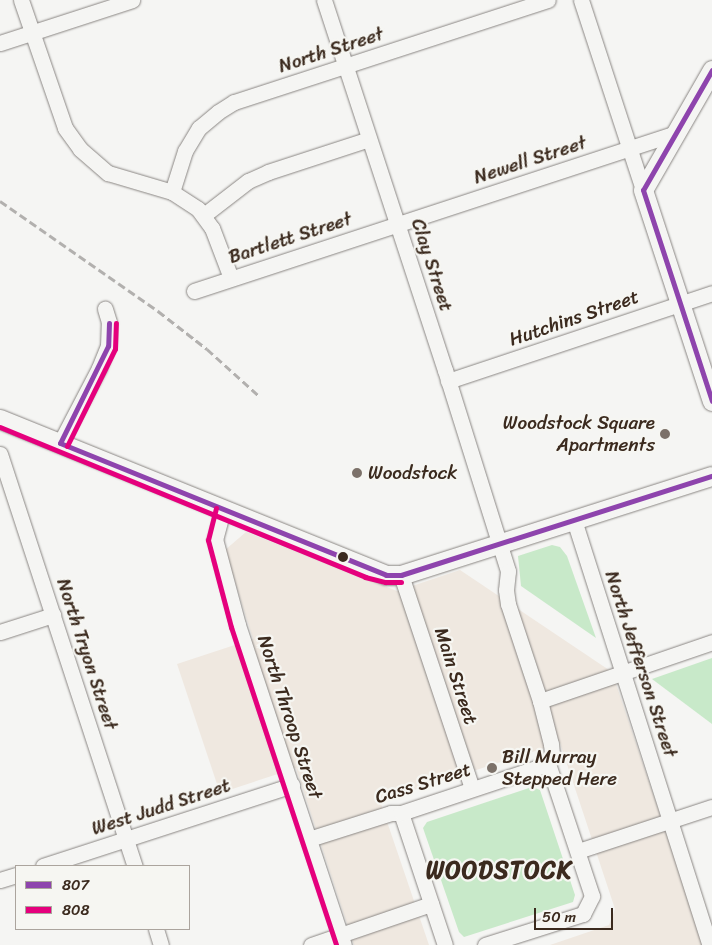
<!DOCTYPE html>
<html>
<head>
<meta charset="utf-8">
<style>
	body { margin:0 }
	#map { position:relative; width:712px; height:945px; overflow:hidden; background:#f5f5f3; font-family:Sriracha,sans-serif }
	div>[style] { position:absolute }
	.built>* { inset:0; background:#efe8e0 }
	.green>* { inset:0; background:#c8e9c9 }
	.roads { filter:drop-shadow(0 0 1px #8a8683) drop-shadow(0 0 1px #8a8683) }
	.minor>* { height:15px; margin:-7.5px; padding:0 7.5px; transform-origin:7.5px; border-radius:7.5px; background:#f5f5f3 }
	.major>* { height:19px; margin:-9.5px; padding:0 9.5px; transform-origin:9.5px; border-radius:9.5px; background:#f5f5f3 }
	.rail>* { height:3px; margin-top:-1.5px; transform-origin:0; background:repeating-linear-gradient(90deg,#b2b0ae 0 8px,transparent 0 12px) }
	.bus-1>* { height:5px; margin:-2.5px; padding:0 2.5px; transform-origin:2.5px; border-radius:2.5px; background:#8e44ad }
	.bus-2>* { height:5px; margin:-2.5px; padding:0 2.5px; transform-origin:2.5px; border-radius:2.5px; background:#e5007d }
	.dots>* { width:14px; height:14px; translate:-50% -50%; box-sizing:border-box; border:2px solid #f6f6f2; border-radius:50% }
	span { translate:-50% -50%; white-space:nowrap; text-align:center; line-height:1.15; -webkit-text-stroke:4.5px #f6f6f2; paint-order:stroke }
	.street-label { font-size:19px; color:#3b2a1e }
	.poi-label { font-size:19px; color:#3b2a1e }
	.right { translate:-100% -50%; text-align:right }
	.left { translate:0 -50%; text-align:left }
	.district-label { font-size:24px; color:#3b2a1e; font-weight:700; letter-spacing:1px }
	.legend { position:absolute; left:15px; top:865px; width:175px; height:65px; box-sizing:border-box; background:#f6f6f2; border:1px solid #aba49d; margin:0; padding:6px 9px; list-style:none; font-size:15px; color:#3b2a1e }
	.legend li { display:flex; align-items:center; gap:10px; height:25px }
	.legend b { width:25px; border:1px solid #aba49d }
	.scale { position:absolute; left:534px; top:908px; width:79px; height:22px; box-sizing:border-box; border:2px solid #3b2a1e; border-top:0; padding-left:6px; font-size:15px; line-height:18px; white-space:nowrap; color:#3b2a1e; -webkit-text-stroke:4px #f6f6f2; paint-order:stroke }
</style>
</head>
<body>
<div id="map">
	<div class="built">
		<i style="clip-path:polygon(246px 532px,397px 591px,460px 570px,612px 672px,704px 945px,550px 945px,609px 925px,615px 909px,560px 743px,380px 801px,429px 945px,354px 945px,296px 768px,220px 793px,177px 664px,253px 639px,225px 550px)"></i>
	</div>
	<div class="green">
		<i style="clip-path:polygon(552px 545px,560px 547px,567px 556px,596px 638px,521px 586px,518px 556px)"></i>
		<i style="clip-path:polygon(712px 658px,712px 724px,652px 679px)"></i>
		<i style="clip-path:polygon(532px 787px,540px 790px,575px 895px,573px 902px,464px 937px,459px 932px,423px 828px,427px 822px)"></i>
	</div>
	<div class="roads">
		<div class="minor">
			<i style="left:21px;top:0;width:135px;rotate:71deg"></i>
			<i style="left:65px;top:128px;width:26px;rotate:54deg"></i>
			<i style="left:80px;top:149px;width:37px;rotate:41deg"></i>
			<i style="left:108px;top:173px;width:67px;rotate:16.5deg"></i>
			<i style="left:172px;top:192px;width:31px;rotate:33deg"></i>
			<i style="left:198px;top:209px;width:24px;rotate:54deg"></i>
			<i style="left:212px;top:228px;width:53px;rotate:69.2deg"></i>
			<i style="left:324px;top:0;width:389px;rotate:71.9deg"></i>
			<i style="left:445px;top:370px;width:211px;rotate:72.6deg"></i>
			<i style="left:508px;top:571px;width:19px;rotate:96deg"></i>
			<i style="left:506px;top:590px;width:14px;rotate:82deg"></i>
			<i style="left:508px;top:604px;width:102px;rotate:71.7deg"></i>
			<i style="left:540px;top:701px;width:44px;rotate:75.7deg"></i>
			<i style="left:551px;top:744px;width:10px;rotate:84deg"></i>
			<i style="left:552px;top:754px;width:11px;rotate:112deg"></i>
			<i style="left:581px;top:0;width:200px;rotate:71.9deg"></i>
			<i style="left:0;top:43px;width:139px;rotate:-18deg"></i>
			<i style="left:172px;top:192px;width:43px;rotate:-72.4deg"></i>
			<i style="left:185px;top:151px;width:27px;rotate:-59deg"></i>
			<i style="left:199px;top:128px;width:25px;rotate:-40deg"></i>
			<i style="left:218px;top:112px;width:19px;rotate:-32deg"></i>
			<i style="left:234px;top:102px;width:330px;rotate:-18deg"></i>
			<i style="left:204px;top:215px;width:56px;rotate:-37.7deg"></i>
			<i style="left:248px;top:181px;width:22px;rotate:-24deg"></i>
			<i style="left:268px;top:172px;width:106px;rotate:-18.1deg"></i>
			<i style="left:194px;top:291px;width:507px;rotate:-18.15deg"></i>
			<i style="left:448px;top:381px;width:278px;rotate:-18.4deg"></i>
			<i style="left:60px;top:443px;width:85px;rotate:-62.5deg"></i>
			<i style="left:99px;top:368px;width:24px;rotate:-68deg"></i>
			<i style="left:108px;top:346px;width:24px;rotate:-88deg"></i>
			<i style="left:109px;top:322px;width:14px;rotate:-107deg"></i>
			<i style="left:0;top:454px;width:434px;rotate:71.9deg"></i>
			<i style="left:223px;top:510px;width:30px;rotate:105deg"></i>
			<i style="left:215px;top:539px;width:89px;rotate:75deg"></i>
			<i style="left:238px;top:625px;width:337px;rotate:71.7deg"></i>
			<i style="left:574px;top:520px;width:446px;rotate:72.3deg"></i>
			<i style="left:401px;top:575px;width:225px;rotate:71.6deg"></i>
			<i style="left:0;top:632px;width:56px;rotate:-17.8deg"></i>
			<i style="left:540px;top:701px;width:182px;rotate:-18.9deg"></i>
			<i style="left:401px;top:813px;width:139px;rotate:71.6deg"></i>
			<i style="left:309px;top:839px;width:86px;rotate:-17.6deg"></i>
			<i style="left:391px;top:813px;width:10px"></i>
			<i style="left:401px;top:813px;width:155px;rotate:-18.4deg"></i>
			<i style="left:578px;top:851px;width:141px;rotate:-18.2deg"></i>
			<i style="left:43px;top:866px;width:262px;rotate:-18deg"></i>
			<i style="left:0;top:880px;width:17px;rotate:-17deg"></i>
			<i style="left:156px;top:929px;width:17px;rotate:73deg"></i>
			<i style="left:311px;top:945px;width:127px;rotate:-18.9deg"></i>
			<i style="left:485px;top:945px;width:103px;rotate:-17.6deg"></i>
			<i style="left:583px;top:914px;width:20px;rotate:-63deg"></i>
			<i style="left:592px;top:896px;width:139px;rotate:-108.4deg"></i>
		</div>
		<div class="major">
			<i style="left:712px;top:70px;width:138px;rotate:119.9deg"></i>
			<i style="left:643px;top:190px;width:222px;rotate:71.9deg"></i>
			<i style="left:0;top:419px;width:416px;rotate:22deg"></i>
			<i style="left:386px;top:575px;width:15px"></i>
			<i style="left:401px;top:575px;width:326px;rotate:-17.7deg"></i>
		</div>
	</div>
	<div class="rail">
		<i style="left:0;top:201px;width:193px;rotate:34.8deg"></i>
		<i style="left:158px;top:311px;width:62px;rotate:37.8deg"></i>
		<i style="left:207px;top:349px;width:70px;rotate:42.1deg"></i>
	</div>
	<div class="bus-1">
		<i style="left:712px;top:70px;width:138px;rotate:119.9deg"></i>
		<i style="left:643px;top:190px;width:222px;rotate:71.9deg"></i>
		<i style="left:109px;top:323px;width:23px;rotate:92deg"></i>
		<i style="left:108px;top:346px;width:108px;rotate:116.3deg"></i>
		<i style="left:60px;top:443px;width:352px;rotate:22deg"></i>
		<i style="left:386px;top:575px;width:15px"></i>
		<i style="left:401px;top:575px;width:326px;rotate:-17.7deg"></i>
	</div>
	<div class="bus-2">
		<i style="left:0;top:427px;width:395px;rotate:22.3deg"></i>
		<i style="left:365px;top:577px;width:21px;rotate:14deg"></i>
		<i style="left:385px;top:582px;width:16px"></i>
		<i style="left:67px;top:446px;width:108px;rotate:-63.7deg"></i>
		<i style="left:115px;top:349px;width:26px;rotate:-88deg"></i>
		<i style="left:216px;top:508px;width:33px;rotate:104deg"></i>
		<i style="left:208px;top:540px;width:90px;rotate:75.2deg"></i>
		<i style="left:231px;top:627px;width:335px;rotate:71.7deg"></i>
	</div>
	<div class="dots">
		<i style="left:665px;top:434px;background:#7c7169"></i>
		<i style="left:357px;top:473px;background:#7c7169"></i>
		<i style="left:343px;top:557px;background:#3b2a1e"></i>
		<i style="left:492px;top:768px;background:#7c7169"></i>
	</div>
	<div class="street-label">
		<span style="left:331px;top:50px;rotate:-18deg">North Street</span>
		<span style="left:530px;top:160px;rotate:-18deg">Newell Street</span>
		<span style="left:290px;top:238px;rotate:-18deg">Bartlett Street</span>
		<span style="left:432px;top:265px;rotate:72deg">Clay Street</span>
		<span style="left:574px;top:318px;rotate:-19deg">Hutchins Street</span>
		<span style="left:87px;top:654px;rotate:72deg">North Tryon Street</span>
		<span style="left:641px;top:664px;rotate:72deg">North Jefferson Street</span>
		<span style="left:456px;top:676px;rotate:72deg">Main Street</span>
		<span style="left:290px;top:717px;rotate:72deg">North Throop Street</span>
		<span style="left:423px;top:783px;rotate:-17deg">Cass Street</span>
		<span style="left:161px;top:807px;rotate:-18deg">West Judd Street</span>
	</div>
	<div class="poi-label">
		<span class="right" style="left:655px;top:434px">Woodstock Square<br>Apartments</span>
		<span class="left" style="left:368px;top:473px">Woodstock</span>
		<span class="left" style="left:502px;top:768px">Bill Murray<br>Stepped Here</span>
	</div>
	<div class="district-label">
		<span style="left:499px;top:871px">WOODSTOCK</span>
	</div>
	<ul class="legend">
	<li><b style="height:6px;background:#8e44ad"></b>807</li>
	<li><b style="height:6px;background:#e5007d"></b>808</li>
	</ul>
	<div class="scale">50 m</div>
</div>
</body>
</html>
